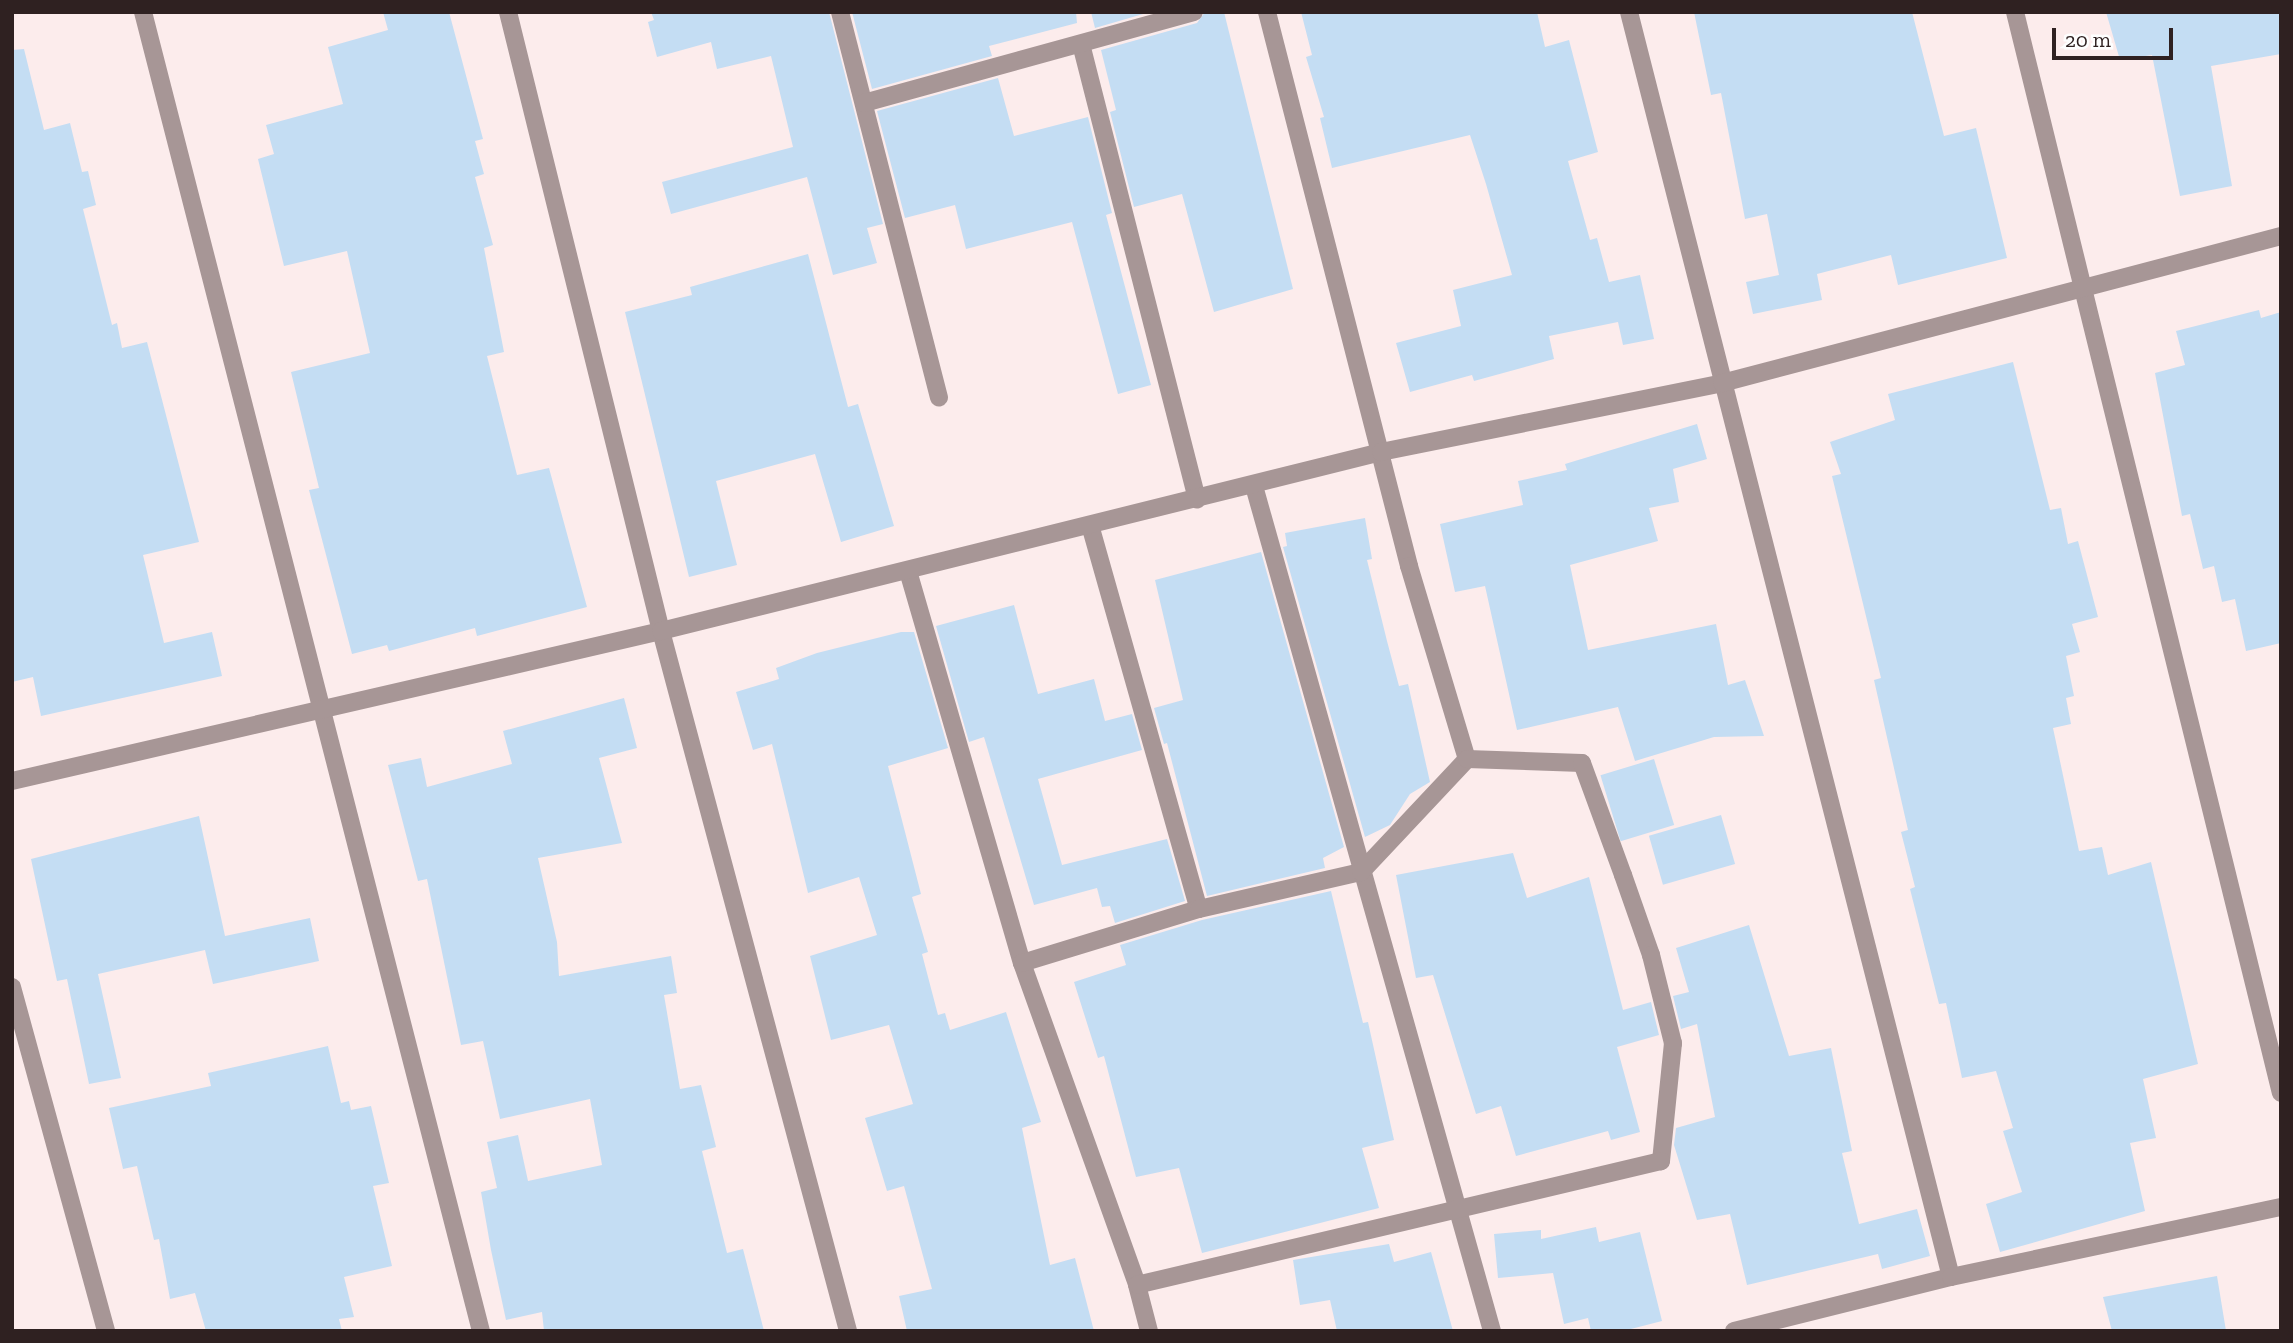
<!DOCTYPE html>
<html>
<head>
<meta charset="utf-8">
<style>
	body { margin:0 }
	#map { position:relative; width:2293px; height:1343px; overflow:hidden; background:#fcecec; font-family:"Zilla Slab",serif }
	div>[style] { position:absolute }
	.building>* { inset:0; background:#c4ddf3; transform-origin:0 0 }
	.minor>* { height:18px; margin:-9px; padding:0 9px; transform-origin:9px; border-radius:9px; background:#a79696 }
	span { translate:-50% -50%; white-space:nowrap; text-align:center; line-height:1.15; -webkit-text-stroke:6px #fefefe; paint-order:stroke }
	.frame { position:absolute; inset:0; border:14px solid #2f2121; pointer-events:none }
	.scale { position:absolute; left:2052px; top:28px; width:121px; height:32px; box-sizing:border-box; border:4px solid #2f2121; border-top:0; padding-left:9px; font-size:21px; line-height:24px; white-space:nowrap; color:#2f2121; -webkit-text-stroke:5px #fefefe; paint-order:stroke }
</style>
</head>
<body>
<div id="map">
	<div class="building">
		<i style="clip-path:polygon(383px 12px,449px 12px,483px 139px,475px 141px,484px 174px,475px 177px,493px 245px,484px 248px,504px 352px,487px 356px,517px 475px,549px 468px,587px 607px,477px 636px,475px 628px,389px 651px,387px 645px,352px 654px,309px 490px,319px 488px,291px 372px,370px 353px,347px 251px,284px 266px,258px 159px,274px 154px,266px 125px,343px 104px,328px 47px,388px 30px)"></i>
		<i style="clip-path:polygon(651px 12px,829px 12px,883px 224px,867px 228px,877px 263px,833px 275px,807px 177px,671px 214px,662px 182px,793px 147px,771px 56px,717px 69px,711px 42px,657px 57px,648px 22px,654px 20px)"></i>
		<i style="clip-path:polygon(852px 12px,1076px 12px,1077px 23px,989px 46px,992px 56px,872px 89px)"></i>
		<i style="clip-path:polygon(1091px 12px,1150px 12px,1095px 28px)"></i>
		<i style="clip-path:polygon(1205px 12px,1224px 12px,1293px 289px,1214px 312px,1182px 194px,1134px 207px,1110px 112px,1116px 110px,1101px 50px,1197px 23px)"></i>
		<i style="clip-path:polygon(1301px 12px,1537px 12px,1545px 47px,1569px 40px,1598px 152px,1568px 161px,1590px 240px,1597px 238px,1609px 282px,1640px 275px,1654px 339px,1623px 345px,1618px 322px,1549px 336px,1554px 359px,1474px 381px,1472px 375px,1410px 392px,1396px 343px,1461px 326px,1453px 290px,1512px 275px,1486px 184px,1470px 135px,1332px 168px,1320px 118px,1324px 117px,1306px 57px,1312px 55px)"></i>
		<i style="clip-path:polygon(1694px 12px,1912px 12px,1944px 136px,1976px 128px,2007px 258px,1898px 285px,1891px 255px,1817px 274px,1822px 300px,1753px 314px,1746px 282px,1779px 275px,1767px 214px,1745px 219px,1721px 93px,1711px 95px)"></i>
		<i style="clip-path:polygon(2106px 12px,2281px 12px,2281px 54px,2211px 66px,2232px 186px,2180px 196px,2152px 55px,2120px 60px)"></i>
		<i style="clip-path:polygon(24px 49px,44px 130px,70px 123px,82px 172px,88px 171px,96px 205px,83px 209px,112px 325px,117px 323px,122px 348px,147px 342px,199px 542px,143px 555px,164px 643px,212px 632px,222px 676px,41px 716px,33px 677px,12px 682px,12px 50px)"></i>
		<i style="clip-path:polygon(998px 78px,1014px 136px,1088px 117px,1112px 213px,1106px 215px,1151px 385px,1118px 394px,1072px 222px,966px 249px,955px 205px,905px 218px,877px 111px)"></i>
		<i style="clip-path:polygon(808px 254px,848px 407px,858px 404px,894px 526px,841px 542px,815px 454px,716px 481px,737px 565px,689px 577px,625px 312px,692px 295px,690px 287px)"></i>
		<i style="clip-path:polygon(2259px 310px,2261px 318px,2281px 312px,2281px 643px,2246px 651px,2235px 599px,2222px 602px,2214px 566px,2203px 569px,2190px 514px,2182px 516px,2155px 373px,2185px 365px,2176px 331px)"></i>
		<i style="clip-path:polygon(2013px 362px,2050px 510px,2061px 508px,2068px 544px,2078px 541px,2098px 617px,2072px 624px,2080px 652px,2066px 656px,2074px 696px,2066px 698px,2071px 724px,2053px 728px,2079px 851px,2102px 847px,2108px 875px,2151px 862px,2198px 1064px,2143px 1079px,2156px 1138px,2130px 1143px,2145px 1211px,2000px 1252px,1986px 1204px,2022px 1192px,2003px 1131px,2013px 1128px,1996px 1071px,1962px 1078px,1946px 1003px,1939px 1004px,1910px 889px,1915px 887px,1901px 832px,1908px 830px,1874px 680px,1881px 678px,1832px 476px,1841px 474px,1830px 442px,1895px 420px,1888px 394px)"></i>
		<i style="clip-path:polygon(1697px 424px,1707px 459px,1673px 469px,1679px 502px,1649px 508px,1658px 541px,1570px 565px,1588px 650px,1716px 624px,1728px 685px,1745px 680px,1764px 736px,1714px 737px,1635px 761px,1618px 707px,1517px 730px,1485px 586px,1455px 592px,1440px 524px,1523px 505px,1518px 481px,1567px 470px,1565px 464px)"></i>
		<i style="clip-path:polygon(1365px 518px,1372px 559px,1367px 560px,1387px 641px,1399px 686px,1408px 684px,1430px 782px,1410px 794px,1390px 825px,1365px 837px,1283px 547px,1287px 546px,1285px 533px)"></i>
		<i style="clip-path:polygon(1261px 552px,1344px 847px,1323px 858px,1325px 868px,1207px 896px,1167px 743px,1164px 744px,1154px 708px,1183px 700px,1155px 580px)"></i>
		<i style="clip-path:polygon(1014px 605px,1038px 694px,1094px 679px,1105px 721px,1132px 714px,1142px 750px,1038px 779px,1062px 865px,1167px 839px,1185px 901px,1115px 923px,1110px 906px,1102px 907px,1097px 888px,1034px 905px,984px 737px,969px 742px,936px 626px)"></i>
		<i style="clip-path:polygon(901px 632px,914px 632px,948px 748px,888px 766px,921px 894px,912px 897px,928px 952px,922px 954px,938px 1015px,945px 1013px,950px 1030px,1006px 1012px,1041px 1122px,1022px 1128px,1050px 1265px,1075px 1258px,1094px 1331px,907px 1331px,899px 1296px,932px 1289px,904px 1186px,887px 1191px,865px 1118px,913px 1104px,889px 1025px,831px 1040px,810px 956px,877px 935px,859px 877px,808px 893px,772px 744px,753px 750px,736px 692px,779px 679px,776px 668px,817px 653px)"></i>
		<i style="clip-path:polygon(624px 698px,637px 748px,599px 758px,622px 843px,538px 858px,557px 942px,559px 976px,671px 956px,677px 993px,664px 995px,680px 1089px,701px 1085px,716px 1147px,702px 1151px,727px 1253px,743px 1249px,764px 1331px,544px 1331px,542px 1312px,506px 1320px,491px 1250px,481px 1192px,497px 1188px,487px 1142px,518px 1135px,528px 1181px,602px 1165px,590px 1099px,500px 1119px,483px 1041px,461px 1045px,427px 879px,418px 881px,388px 765px,421px 758px,427px 787px,512px 764px,503px 731px)"></i>
		<i style="left:1654px;top:759px;width:69px;height:56px;rotate:73deg"></i>
		<i style="left:1721px;top:815px;width:51px;height:75px;rotate:74deg"></i>
		<i style="clip-path:polygon(199px 816px,225px 936px,310px 918px,319px 961px,213px 984px,205px 950px,98px 974px,121px 1078px,89px 1084px,67px 979px,57px 981px,31px 859px)"></i>
		<i style="clip-path:polygon(1513px 853px,1527px 898px,1589px 877px,1623px 1010px,1651px 1002px,1659px 1035px,1617px 1047px,1640px 1132px,1611px 1140px,1608px 1131px,1516px 1156px,1501px 1106px,1476px 1114px,1433px 975px,1416px 978px,1396px 875px)"></i>
		<i style="clip-path:polygon(1331px 891px,1363px 1023px,1368px 1022px,1394px 1140px,1362px 1148px,1379px 1208px,1202px 1253px,1179px 1168px,1136px 1177px,1104px 1056px,1098px 1058px,1074px 982px,1126px 965px,1120px 945px,1202px 920px)"></i>
		<i style="clip-path:polygon(1749px 925px,1789px 1056px,1831px 1048px,1852px 1151px,1842px 1153px,1859px 1224px,1917px 1209px,1930px 1256px,1882px 1269px,1878px 1254px,1747px 1285px,1730px 1214px,1697px 1220px,1674px 1145px,1676px 1128px,1715px 1117px,1697px 1024px,1681px 1029px,1673px 996px,1689px 992px,1676px 948px)"></i>
		<i style="clip-path:polygon(328px 1046px,341px 1103px,349px 1101px,351px 1110px,371px 1106px,389px 1183px,373px 1186px,392px 1266px,344px 1277px,354px 1317px,339px 1319px,342px 1331px,206px 1331px,195px 1293px,170px 1299px,159px 1239px,154px 1240px,137px 1166px,123px 1169px,109px 1108px,211px 1086px,208px 1073px)"></i>
		<i style="clip-path:polygon(1596px 1227px,1599px 1242px,1640px 1232px,1662px 1321px,1623px 1331px,1591px 1331px,1588px 1318px,1564px 1324px,1553px 1273px,1498px 1278px,1494px 1234px,1541px 1230px,1541px 1239px)"></i>
		<i style="clip-path:polygon(1389px 1244px,1394px 1262px,1431px 1252px,1453px 1331px,1337px 1331px,1330px 1300px,1300px 1305px,1293px 1260px)"></i>
		<i style="clip-path:polygon(2217px 1276px,2226px 1331px,2112px 1331px,2103px 1297px)"></i>
	</div>
	<div class="minor">
		<i style="left:143px;top:12px;width:1362px;rotate:75.63deg"></i>
		<i style="left:508px;top:12px;width:638px;rotate:76.12deg"></i>
		<i style="left:661px;top:631px;width:725px;rotate:75.04deg"></i>
		<i style="left:840px;top:12px;width:398px;rotate:75.6deg"></i>
		<i style="left:1267px;top:12px;width:572px;rotate:75.62deg"></i>
		<i style="left:1409px;top:566px;width:202px;rotate:73.3deg"></i>
		<i style="left:1629px;top:12px;width:1305px;rotate:75.72deg"></i>
		<i style="left:2015px;top:12px;width:1113px;rotate:76.18deg"></i>
		<i style="left:1081px;top:44px;width:470px;rotate:75.7deg"></i>
		<i style="left:864px;top:103px;width:342px;rotate:-15.4deg"></i>
		<i style="left:1254px;top:486px;width:878px;rotate:74.27deg"></i>
		<i style="left:1090px;top:525px;width:399px;rotate:74.2deg"></i>
		<i style="left:908px;top:571px;width:408px;rotate:73.8deg"></i>
		<i style="left:1022px;top:963px;width:342px;rotate:70.3deg"></i>
		<i style="left:1137px;top:1285px;width:48px;rotate:75.4deg"></i>
		<i style="left:12px;top:781px;width:666px;rotate:-13.01deg"></i>
		<i style="left:661px;top:631px;width:742px;rotate:-13.96deg"></i>
		<i style="left:1381px;top:452px;width:348px;rotate:-11.4deg"></i>
		<i style="left:1722px;top:383px;width:578px;rotate:-14.73deg"></i>
		<i style="left:1022px;top:963px;width:185px;rotate:-17deg"></i>
		<i style="left:1199px;top:909px;width:166px;rotate:-12.9deg"></i>
		<i style="left:1361px;top:872px;width:155px;rotate:-46.8deg"></i>
		<i style="left:1467px;top:759px;width:115px;rotate:2deg"></i>
		<i style="left:1582px;top:763px;width:119px;rotate:69.9deg"></i>
		<i style="left:1623px;top:875px;width:85px;rotate:70.7deg"></i>
		<i style="left:1651px;top:955px;width:91px;rotate:76deg"></i>
		<i style="left:1673px;top:1043px;width:119px;rotate:95.8deg"></i>
		<i style="left:1661px;top:1161px;width:538px;rotate:166.69deg"></i>
		<i style="left:12px;top:987px;width:357px;rotate:74.7deg"></i>
		<i style="left:1734px;top:1331px;width:224px;rotate:-14deg"></i>
		<i style="left:1951px;top:1277px;width:337px;rotate:-12deg"></i>
	</div>
	<div class="frame"></div>
	<div class="scale">20 m</div>
</div>
</body>
</html>
